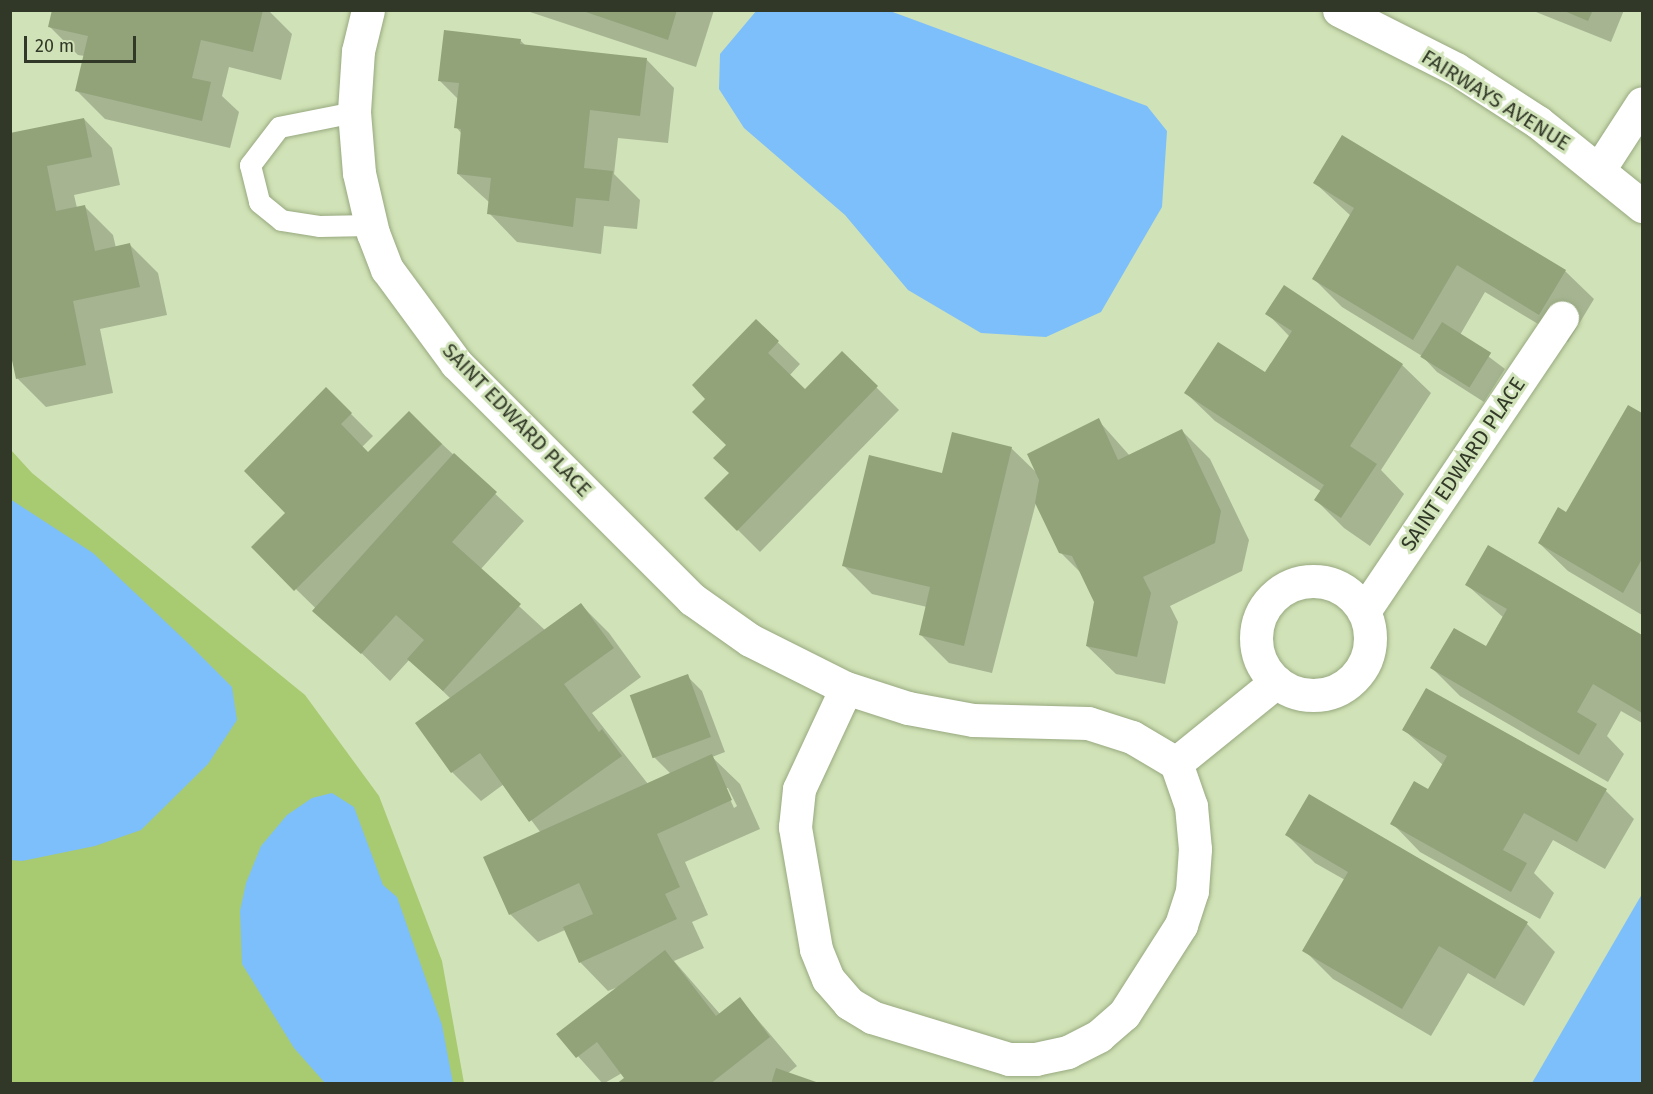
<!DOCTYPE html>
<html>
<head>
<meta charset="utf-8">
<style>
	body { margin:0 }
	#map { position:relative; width:1653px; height:1094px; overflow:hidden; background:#d0e2b7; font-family:"Fira Sans",sans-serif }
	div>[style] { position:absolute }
	.green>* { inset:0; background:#a8ca71 }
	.water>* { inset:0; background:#7dbffa }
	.shadow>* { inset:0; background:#0003 }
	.building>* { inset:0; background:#92a37a; transform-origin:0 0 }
	.roads { filter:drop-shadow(0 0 2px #98a97f) drop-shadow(0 0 2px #98a97f) }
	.lane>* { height:21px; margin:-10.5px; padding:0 10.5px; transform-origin:10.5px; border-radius:10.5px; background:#fff }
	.street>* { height:33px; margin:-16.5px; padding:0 16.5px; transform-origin:16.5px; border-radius:16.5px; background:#fff }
	.street>.ring { margin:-16.5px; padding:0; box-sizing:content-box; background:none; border:33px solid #fff; border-radius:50% }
	span { translate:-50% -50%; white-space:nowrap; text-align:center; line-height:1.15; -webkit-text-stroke:6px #d0e2b7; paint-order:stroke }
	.street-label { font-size:21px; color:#313827 }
	.frame { position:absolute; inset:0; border:12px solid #313827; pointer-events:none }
	.scale { position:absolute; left:24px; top:36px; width:112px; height:27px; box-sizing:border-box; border:3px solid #313827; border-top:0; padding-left:8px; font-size:18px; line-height:21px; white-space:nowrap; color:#313827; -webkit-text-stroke:4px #d0e2b7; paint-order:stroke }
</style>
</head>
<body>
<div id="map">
	<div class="green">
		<i style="clip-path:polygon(10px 449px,32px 473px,305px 695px,379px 796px,442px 961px,464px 1083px,11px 1083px)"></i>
	</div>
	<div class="water">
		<i style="clip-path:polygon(757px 10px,890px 11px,1147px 106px,1167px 131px,1162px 207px,1101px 312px,1046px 337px,981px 333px,908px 290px,845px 215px,744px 128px,719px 89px,720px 54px)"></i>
		<i style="clip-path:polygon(10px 499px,93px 553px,190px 645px,232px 687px,237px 720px,208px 764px,141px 830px,95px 846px,22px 861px,10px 860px)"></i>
		<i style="clip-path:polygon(332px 793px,354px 807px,383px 885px,397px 897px,442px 1025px,453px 1083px,325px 1083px,294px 1048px,242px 964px,240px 911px,246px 883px,261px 846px,287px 815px,312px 798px)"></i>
		<i style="clip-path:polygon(1642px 894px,1642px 1083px,1532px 1083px)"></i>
	</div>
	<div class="shadow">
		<i style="clip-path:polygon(54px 10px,268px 10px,292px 34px,281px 80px,229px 67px,222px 96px,239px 112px,230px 148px,105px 119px,77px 91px,85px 56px,78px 55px,50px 27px)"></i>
		<i style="clip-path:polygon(524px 10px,714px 10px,696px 67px)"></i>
		<i style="clip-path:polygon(1531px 10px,1624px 10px,1611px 42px)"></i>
		<i style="clip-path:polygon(520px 40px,526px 46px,646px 59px,674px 88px,668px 143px,618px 138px,614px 174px,640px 200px,637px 229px,604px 226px,601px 254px,517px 242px,489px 213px,490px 203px,458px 174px,462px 134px,456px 127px,459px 100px,439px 80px)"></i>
		<i style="clip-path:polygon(84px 119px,112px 148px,120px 185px,74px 195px,77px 208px,84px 206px,113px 235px,116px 248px,130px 245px,158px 273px,167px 315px,100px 329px,113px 393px,46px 407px,18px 379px,10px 135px)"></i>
		<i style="clip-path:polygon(1315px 183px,1565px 271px,1594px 299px,1568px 342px,1485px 292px,1460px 335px,1505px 369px,1484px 402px,1437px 372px,1422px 356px,1342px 307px,1314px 279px,1351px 216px)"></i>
		<i style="clip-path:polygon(1284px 287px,1402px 365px,1431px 393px,1381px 470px,1404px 494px,1370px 546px,1344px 528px,1316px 500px,1322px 492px,1215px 421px,1186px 393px,1265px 374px,1290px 337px,1267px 313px)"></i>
		<i style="clip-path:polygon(756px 321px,800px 364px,789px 376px,805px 391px,842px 353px,899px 410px,760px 552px,706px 498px,731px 473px,728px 446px,707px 399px)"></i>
		<i style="clip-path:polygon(evenodd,326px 389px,373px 436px,362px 447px,368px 454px,409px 413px,524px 521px,480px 570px,546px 631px,581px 605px,609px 633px,641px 677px,592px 713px,648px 784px,671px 774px,654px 757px,687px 676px,702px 691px,725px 752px,712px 757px,740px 784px,760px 829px,685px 862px,708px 915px,692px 922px,704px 948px,674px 961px,720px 1014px,740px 999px,797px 1066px,787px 1074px,816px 1084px,618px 1084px,626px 1078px,622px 1073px,603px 1084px,558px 1034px,618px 987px,608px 991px,580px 962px,565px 930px,538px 942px,510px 914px,541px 833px,504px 784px,481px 801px,452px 772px,417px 723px,451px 699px,410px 659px,390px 681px,253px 547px,287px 513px,326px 389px,725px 788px,728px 788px,737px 806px,734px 808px,725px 788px)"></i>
		<i style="clip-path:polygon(1629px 407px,1642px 415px,1642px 615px,1568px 571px,1539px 543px,1566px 514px)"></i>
		<i style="clip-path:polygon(1098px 420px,1130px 456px,1182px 431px,1210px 459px,1249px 540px,1242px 571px,1170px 606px,1178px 622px,1165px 684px,1116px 674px,1087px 646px,1096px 602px,1082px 574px,1060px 552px,1040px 487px,992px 673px,949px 663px,921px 635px,927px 607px,872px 594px,844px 566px,943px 474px,1011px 448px,1038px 474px)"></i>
		<i style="clip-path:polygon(1489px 547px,1642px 637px,1642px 723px,1621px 711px,1607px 736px,1624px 754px,1608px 782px,1460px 696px,1432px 668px,1487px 648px,1504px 618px,1467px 585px)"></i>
		<i style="clip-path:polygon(1404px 730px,1606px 791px,1634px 819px,1605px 869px,1553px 840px,1534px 873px,1554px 893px,1540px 919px,1420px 852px,1392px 823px,1429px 791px,1443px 765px)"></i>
		<i style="clip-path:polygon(1287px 835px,1527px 924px,1555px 952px,1524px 1006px,1468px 973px,1431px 1036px,1333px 979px,1304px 950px,1345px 880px,1315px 863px)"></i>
	</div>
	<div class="building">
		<i style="clip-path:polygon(52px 10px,263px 10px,253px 52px,201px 40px,192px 78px,211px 82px,202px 121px,75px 91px,88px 36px,48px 27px)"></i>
		<i style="clip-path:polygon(580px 10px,677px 10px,668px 40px)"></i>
		<i style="clip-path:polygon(1562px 10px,1593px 10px,1588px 21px)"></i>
		<i style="clip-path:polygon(444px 30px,521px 39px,520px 44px,647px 58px,640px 116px,590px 110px,584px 168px,613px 171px,609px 201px,576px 198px,573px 227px,487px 214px,491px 178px,457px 174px,461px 129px,454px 128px,459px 83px,438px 81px)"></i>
		<i style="clip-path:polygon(84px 118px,92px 157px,47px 166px,56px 211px,85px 205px,95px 251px,130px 243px,140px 287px,73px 301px,86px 365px,16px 379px,10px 351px,10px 133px)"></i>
		<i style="clip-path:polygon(1342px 135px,1566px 270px,1539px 315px,1457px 265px,1413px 340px,1312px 279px,1354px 208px,1313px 183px)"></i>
		<i style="clip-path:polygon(1284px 285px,1403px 364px,1350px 446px,1377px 464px,1341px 518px,1314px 500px,1324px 485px,1184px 393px,1218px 342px,1265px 372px,1292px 331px,1265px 314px)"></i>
		<i style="clip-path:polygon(756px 319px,779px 341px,768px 353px,805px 389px,842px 351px,878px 386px,737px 531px,704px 498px,729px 473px,713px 458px,726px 445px,692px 412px,705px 399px,692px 385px)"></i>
		<i style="left:1442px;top:322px;width:58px;height:41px;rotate:32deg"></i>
		<i style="clip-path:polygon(326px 387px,352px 413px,341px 424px,368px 452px,409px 411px,442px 444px,294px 591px,251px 547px,285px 513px,244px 471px)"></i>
		<i style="clip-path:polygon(1628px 405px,1642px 413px,1642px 559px,1623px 593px,1538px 543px,1558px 507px,1566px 512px)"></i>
		<i style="clip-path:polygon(1099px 418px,1118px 460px,1182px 429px,1221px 511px,1215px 543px,1143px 577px,1151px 593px,1137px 657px,1086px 646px,1094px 602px,1072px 556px,1059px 553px,1035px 503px,1039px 480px,1027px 454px)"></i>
		<i style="clip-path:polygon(952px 432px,1012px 447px,964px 646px,919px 635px,930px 587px,842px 566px,869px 455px,942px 473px)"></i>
		<i style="clip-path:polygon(454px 453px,497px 492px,452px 542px,521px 604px,443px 691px,407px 659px,424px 640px,396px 615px,361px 654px,312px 611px)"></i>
		<i style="clip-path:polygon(1488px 545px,1642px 635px,1642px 713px,1593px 684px,1577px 712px,1597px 724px,1579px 755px,1430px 668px,1454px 628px,1486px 646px,1507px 609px,1465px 585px)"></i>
		<i style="clip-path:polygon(581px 603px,614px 648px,564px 684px,599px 732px,602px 729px,622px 756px,529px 822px,480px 753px,451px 773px,415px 723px)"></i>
		<i style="left:688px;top:674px;width:67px;height:62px;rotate:70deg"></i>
		<i style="clip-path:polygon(1426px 688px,1607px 789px,1577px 842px,1524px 813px,1503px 850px,1527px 863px,1511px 892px,1390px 824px,1414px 781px,1428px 789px,1447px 756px,1402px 730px)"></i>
		<i style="clip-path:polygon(712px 754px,732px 800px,657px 834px,680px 887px,665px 894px,677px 919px,579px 963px,563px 927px,593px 914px,579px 883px,509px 915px,483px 857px)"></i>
		<i style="clip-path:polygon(1309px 794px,1528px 922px,1495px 979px,1439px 946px,1402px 1009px,1302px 951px,1348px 872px,1285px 835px)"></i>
		<i style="clip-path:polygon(665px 950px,716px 1016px,740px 997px,770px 1037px,710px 1084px,616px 1084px,624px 1078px,597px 1042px,576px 1058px,556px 1034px)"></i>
		<i style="clip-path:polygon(776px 1068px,819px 1083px,819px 1084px,771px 1084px)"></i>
	</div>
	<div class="roads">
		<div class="lane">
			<i style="left:354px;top:112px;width:76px;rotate:168.7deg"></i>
			<i style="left:279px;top:127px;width:48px;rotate:127.3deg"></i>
			<i style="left:250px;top:165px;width:38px;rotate:76deg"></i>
			<i style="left:259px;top:202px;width:28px;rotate:39deg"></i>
			<i style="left:281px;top:220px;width:38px;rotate:9deg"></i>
			<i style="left:319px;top:226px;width:52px;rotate:-1.1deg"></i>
		</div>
		<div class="street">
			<i style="left:368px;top:10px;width:42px;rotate:103.7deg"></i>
			<i style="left:358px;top:51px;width:61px;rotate:93.8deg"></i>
			<i style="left:354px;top:112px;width:61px;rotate:85.3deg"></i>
			<i style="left:359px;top:173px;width:62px;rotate:76.9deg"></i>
			<i style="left:373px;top:233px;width:39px;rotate:69deg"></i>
			<i style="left:387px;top:269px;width:117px;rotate:53.7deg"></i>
			<i style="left:456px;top:363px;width:334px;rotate:45deg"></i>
			<i style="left:692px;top:599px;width:71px;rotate:35.3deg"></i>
			<i style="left:750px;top:640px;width:107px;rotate:26.6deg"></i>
			<i style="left:846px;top:688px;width:65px;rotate:17.9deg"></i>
			<i style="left:908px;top:708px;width:66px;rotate:10.5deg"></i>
			<i style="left:973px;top:720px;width:115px;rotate:1.5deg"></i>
			<i style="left:1088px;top:723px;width:46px;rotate:17.7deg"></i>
			<i style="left:1132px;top:737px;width:51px;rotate:30.6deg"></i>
			<i style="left:1176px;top:763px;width:46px;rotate:70.8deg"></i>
			<i style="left:1191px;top:806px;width:43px;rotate:84.7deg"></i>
			<i style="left:1195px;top:849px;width:42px;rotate:94.1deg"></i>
			<i style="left:1192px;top:891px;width:36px;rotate:108deg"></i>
			<i style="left:1181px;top:925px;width:106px;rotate:122.6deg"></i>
			<i style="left:1124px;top:1014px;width:33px;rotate:139deg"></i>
			<i style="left:1099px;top:1036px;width:35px;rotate:153deg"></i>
			<i style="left:1068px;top:1052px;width:33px;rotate:168deg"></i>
			<i style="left:1036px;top:1059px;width:27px;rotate:180deg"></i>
			<i style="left:1009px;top:1059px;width:143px;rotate:-163deg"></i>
			<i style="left:872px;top:1017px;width:27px;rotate:-149deg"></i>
			<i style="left:849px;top:1003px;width:32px;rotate:-131deg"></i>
			<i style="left:828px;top:979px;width:32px;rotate:-112deg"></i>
			<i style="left:816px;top:949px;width:124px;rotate:-99.8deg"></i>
			<i style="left:795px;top:827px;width:38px;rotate:-84deg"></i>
			<i style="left:799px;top:789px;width:111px;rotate:-65deg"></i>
			<i style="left:1339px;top:10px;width:131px;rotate:26.8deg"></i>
			<i style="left:1456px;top:69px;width:98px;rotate:32.9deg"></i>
			<i style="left:1538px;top:122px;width:134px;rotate:38.9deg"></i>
			<i style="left:1600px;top:168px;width:77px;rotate:-57.1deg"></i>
			<i class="ring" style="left:1256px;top:581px;width:81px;height:81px"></i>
			<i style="left:1364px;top:611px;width:354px;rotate:-56deg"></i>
			<i style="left:1176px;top:763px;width:129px;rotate:-39deg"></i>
		</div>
	</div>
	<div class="street-label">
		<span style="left:1496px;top:100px;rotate:32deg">FAIRWAYS AVENUE</span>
		<span style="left:517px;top:420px;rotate:46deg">SAINT EDWARD PLACE</span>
		<span style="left:1463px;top:464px;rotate:-56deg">SAINT EDWARD PLACE</span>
	</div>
	<div class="frame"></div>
	<div class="scale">20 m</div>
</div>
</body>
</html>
